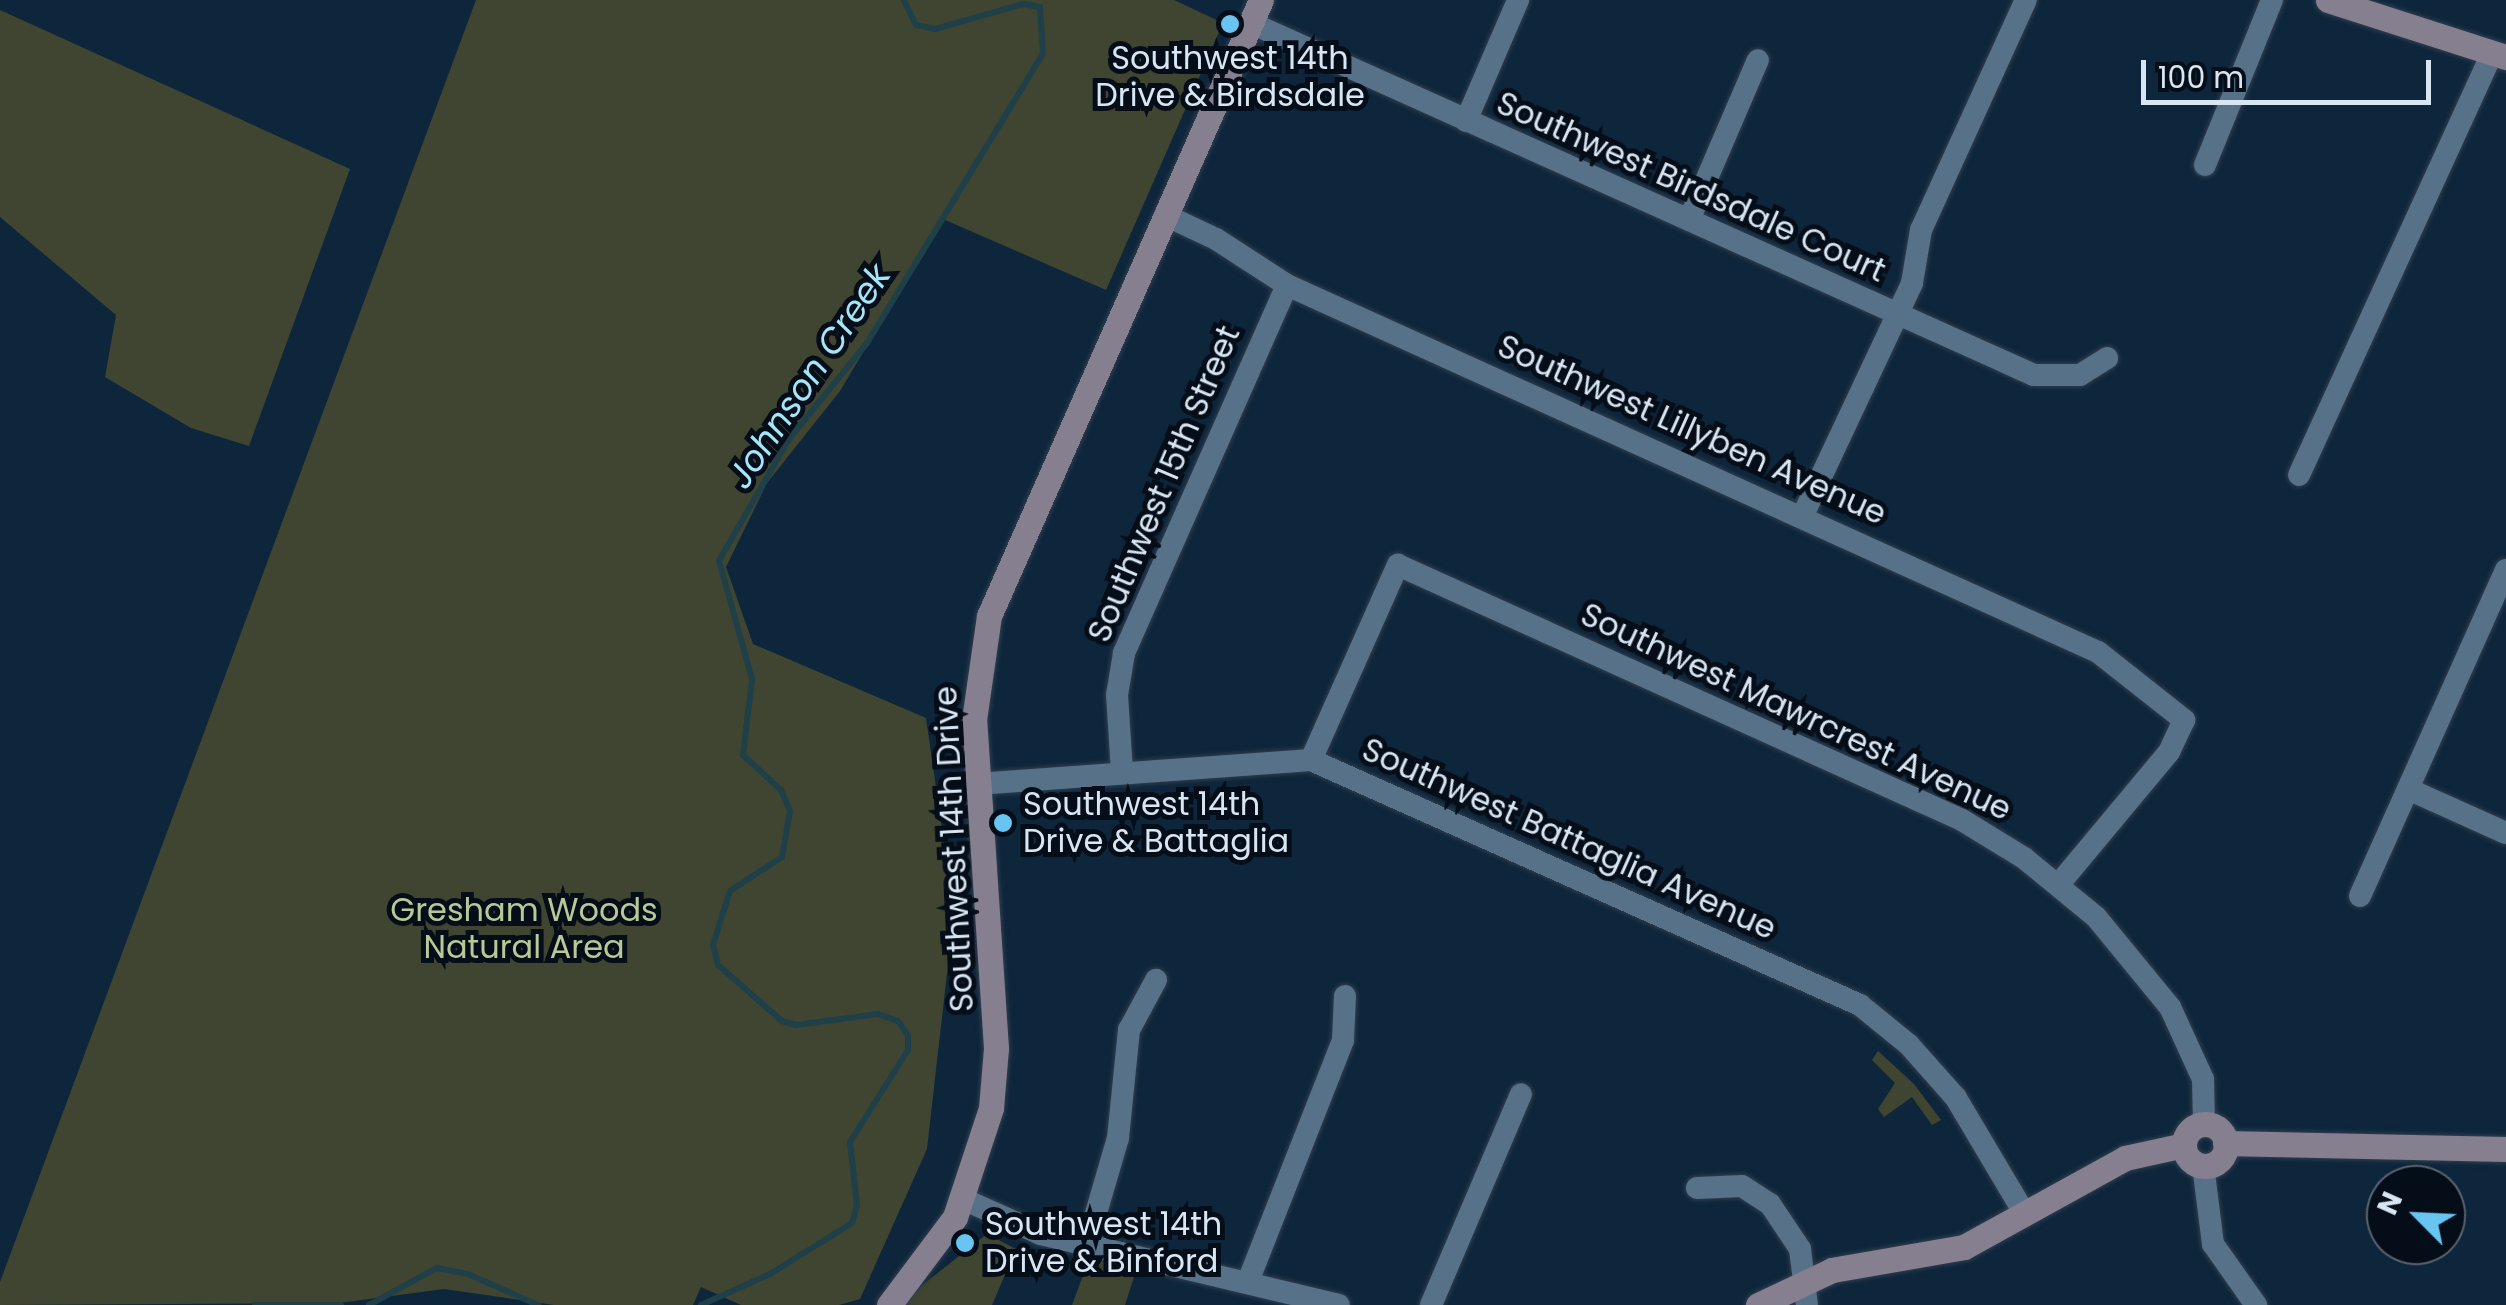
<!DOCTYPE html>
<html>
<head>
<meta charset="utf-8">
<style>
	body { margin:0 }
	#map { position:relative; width:2506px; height:1305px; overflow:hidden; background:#0e263b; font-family:Poppins,sans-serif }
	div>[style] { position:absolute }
	.green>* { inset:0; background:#3f4531 }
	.stream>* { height:6px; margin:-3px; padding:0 3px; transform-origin:3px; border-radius:3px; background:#204049 }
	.roads { filter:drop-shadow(0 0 2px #303e4f) drop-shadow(0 0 2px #303e4f) }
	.street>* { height:22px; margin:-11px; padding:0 11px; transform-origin:11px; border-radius:11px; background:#577189 }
	.secondary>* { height:25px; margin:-12.5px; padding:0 12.5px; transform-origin:12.5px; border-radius:12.5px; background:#867f8f }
	.secondary>.ring { margin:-12.5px; padding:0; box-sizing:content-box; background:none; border:25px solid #867f8f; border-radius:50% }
	.dots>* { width:28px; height:28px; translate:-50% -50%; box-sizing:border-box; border:5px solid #050e18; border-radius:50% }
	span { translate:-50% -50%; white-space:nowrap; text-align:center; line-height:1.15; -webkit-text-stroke:10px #050e18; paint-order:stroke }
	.poi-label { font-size:32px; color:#d8e6f4 }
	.left { translate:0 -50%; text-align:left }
	.street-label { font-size:32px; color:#d8e6f4 }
	.park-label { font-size:32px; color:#b8c996 }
	.water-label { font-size:35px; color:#a4e5f8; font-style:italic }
	.north { position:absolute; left:2366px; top:1165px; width:100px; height:100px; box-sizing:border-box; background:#050e18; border:2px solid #596470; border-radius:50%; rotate:294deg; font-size:28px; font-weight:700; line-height:40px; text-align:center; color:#d8e6f4 }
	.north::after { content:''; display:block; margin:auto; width:35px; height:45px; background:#68c4f0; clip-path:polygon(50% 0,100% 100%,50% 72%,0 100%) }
	.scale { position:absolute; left:2141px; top:60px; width:290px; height:45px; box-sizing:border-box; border:5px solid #d8e6f4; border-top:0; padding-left:12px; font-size:30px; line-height:35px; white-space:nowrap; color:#d8e6f4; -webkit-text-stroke:8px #050e18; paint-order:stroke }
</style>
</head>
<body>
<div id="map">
	<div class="green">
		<i style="clip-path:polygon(476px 0,1174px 0,1223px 23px,1106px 290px,943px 219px,840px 391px,767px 483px,726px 567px,753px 644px,926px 718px,954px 912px,927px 1149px,860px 1299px,839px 1305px,741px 1305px,701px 1287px,693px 1305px,554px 1305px,444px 1289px,339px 1303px,0 1305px,0 1282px)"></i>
		<i style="clip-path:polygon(0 10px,350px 169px,249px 446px,191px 428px,105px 377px,116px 315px,0 217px)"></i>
		<i style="clip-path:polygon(1878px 1051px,1914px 1084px,1941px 1120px,1932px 1125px,1912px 1097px,1884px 1117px,1878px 1109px,1895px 1083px,1872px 1060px)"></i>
		<i style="clip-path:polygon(987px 1234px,1016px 1249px,992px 1305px,897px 1305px)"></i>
		<i style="clip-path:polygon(1091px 1254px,1141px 1255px,1125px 1305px,1072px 1305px)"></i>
	</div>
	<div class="stream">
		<i style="left:255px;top:1305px;width:86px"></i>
		<i style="left:369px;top:1305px;width:77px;rotate:-28.6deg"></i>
		<i style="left:437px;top:1268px;width:32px;rotate:11deg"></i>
		<i style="left:468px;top:1274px;width:77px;rotate:23.9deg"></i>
		<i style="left:701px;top:1305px;width:76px;rotate:-24.2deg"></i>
		<i style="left:770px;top:1274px;width:97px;rotate:-31.9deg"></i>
		<i style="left:852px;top:1223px;width:18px;rotate:-74deg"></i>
		<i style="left:857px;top:1206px;width:64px;rotate:-96.2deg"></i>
		<i style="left:850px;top:1142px;width:109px;rotate:-57.8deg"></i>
		<i style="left:908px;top:1050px;width:15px;rotate:-90deg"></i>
		<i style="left:908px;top:1035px;width:17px;rotate:-126deg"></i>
		<i style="left:898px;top:1021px;width:21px;rotate:-161deg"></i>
		<i style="left:878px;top:1014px;width:83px;rotate:172.4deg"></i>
		<i style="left:796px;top:1025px;width:15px;rotate:-164deg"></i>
		<i style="left:782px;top:1021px;width:85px;rotate:-138.8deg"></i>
		<i style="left:718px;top:965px;width:21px;rotate:-104deg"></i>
		<i style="left:713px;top:945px;width:57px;rotate:-72.5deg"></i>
		<i style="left:730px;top:891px;width:62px;rotate:-33.2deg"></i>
		<i style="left:782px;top:857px;width:47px;rotate:-80.1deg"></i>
		<i style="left:790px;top:811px;width:23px;rotate:-113deg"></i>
		<i style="left:781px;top:790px;width:52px;rotate:-137.4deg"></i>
		<i style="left:743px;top:755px;width:77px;rotate:-83.2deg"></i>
		<i style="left:752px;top:679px;width:123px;rotate:-105.6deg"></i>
		<i style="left:719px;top:561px;width:141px;rotate:-60.2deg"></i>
		<i style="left:789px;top:439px;width:124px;rotate:-50.9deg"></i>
		<i style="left:867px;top:343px;width:338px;rotate:-58.7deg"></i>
		<i style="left:1043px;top:54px;width:47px;rotate:-93.7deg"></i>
		<i style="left:1040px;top:7px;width:17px;rotate:-170deg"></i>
		<i style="left:1023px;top:4px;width:91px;rotate:164.1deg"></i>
		<i style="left:935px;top:29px;width:19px;rotate:-168deg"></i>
		<i style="left:916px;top:25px;width:28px;rotate:-116deg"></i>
	</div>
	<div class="roads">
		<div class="street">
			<i style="left:1251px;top:23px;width:858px;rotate:24.21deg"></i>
			<i style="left:2034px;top:375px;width:46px"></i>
			<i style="left:2080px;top:375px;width:32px;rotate:-32deg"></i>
			<i style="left:1466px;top:121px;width:132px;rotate:-66.7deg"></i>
			<i style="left:2205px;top:165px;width:178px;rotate:-67.9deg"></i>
			<i style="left:1165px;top:215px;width:56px;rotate:25.2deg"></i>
			<i style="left:1216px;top:239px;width:85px;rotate:32.9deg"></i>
			<i style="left:1287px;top:285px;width:890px;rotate:24.35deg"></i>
			<i style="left:2098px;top:652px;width:110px;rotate:38.3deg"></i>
			<i style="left:2184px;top:720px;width:35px;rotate:115deg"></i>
			<i style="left:2169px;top:752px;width:172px;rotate:129.8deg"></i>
			<i style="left:1689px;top:220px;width:174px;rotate:-66.7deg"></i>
			<i style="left:2299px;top:475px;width:464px;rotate:-65.4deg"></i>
			<i style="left:1803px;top:515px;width:256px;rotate:-64.8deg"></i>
			<i style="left:1912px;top:283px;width:54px;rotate:-80.4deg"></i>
			<i style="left:1921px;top:230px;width:253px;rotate:-65.5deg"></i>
			<i style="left:1311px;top:760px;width:214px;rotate:-66deg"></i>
			<i style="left:1398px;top:565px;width:619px;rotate:24.33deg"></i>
			<i style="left:1962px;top:820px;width:73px;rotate:31.5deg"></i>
			<i style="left:2024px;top:858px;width:93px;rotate:39.3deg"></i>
			<i style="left:2096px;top:917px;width:117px;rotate:50.6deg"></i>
			<i style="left:2170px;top:1007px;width:79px;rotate:65.4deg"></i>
			<i style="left:2203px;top:1079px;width:45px;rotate:88.7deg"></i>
			<i style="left:1122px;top:772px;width:77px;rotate:-93.7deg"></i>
			<i style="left:1117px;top:695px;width:43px;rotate:-80.5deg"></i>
			<i style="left:1124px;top:653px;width:402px;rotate:-66.1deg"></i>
			<i style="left:977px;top:784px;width:335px;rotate:-4.1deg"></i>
			<i style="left:1311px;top:760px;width:601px;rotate:24.05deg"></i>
			<i style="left:1860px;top:1005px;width:63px;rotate:39.2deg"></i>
			<i style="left:1909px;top:1045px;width:71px;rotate:48.4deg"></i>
			<i style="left:1956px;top:1098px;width:135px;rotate:59.3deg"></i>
			<i style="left:2408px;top:789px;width:107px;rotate:24.2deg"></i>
			<i style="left:2360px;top:896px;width:357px;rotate:-65.9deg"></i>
			<i style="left:2203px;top:1165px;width:80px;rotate:82.8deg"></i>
			<i style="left:2213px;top:1244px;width:75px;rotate:54.8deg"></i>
			<i style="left:1697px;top:1188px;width:45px;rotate:-2.5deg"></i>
			<i style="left:1742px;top:1186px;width:33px;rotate:33deg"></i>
			<i style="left:1770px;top:1204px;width:54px;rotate:56.3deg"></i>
			<i style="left:1800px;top:1249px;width:56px;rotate:82.9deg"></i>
			<i style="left:963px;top:1199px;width:85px;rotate:24.2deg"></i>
			<i style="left:1041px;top:1234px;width:306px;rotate:13.4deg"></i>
			<i style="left:1087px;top:1244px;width:110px;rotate:-73.7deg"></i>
			<i style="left:1118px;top:1138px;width:109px;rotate:-84.2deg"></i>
			<i style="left:1129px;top:1030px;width:57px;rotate:-61.6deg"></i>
			<i style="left:1249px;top:1279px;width:257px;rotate:-68.5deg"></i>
			<i style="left:1343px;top:1040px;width:44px;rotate:-87.4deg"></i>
			<i style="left:1431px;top:1305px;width:229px;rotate:-66.9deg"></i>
		</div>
		<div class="secondary">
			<i style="left:2328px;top:0;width:187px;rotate:17.8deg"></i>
			<i class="ring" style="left:2184px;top:1124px;width:17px;height:17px"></i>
			<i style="left:2225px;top:1143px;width:281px;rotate:1.2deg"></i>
			<i style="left:889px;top:1305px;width:110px;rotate:-53.1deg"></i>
			<i style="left:955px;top:1217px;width:115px;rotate:-71.7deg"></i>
			<i style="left:991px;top:1108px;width:60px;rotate:-85.2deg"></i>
			<i style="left:996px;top:1048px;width:329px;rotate:-93.8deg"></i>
			<i style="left:974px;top:720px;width:105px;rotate:-81.8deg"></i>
			<i style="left:989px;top:616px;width:673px;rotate:-66.18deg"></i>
			<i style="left:1758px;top:1305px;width:82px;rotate:-25.3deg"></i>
			<i style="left:1832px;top:1270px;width:134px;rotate:-9.9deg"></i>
			<i style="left:1964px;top:1247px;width:184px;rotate:-28.9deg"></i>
			<i style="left:2125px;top:1158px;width:60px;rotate:-12.4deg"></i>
		</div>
	</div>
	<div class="dots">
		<i style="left:1230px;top:24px;background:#68c4f0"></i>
		<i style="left:1003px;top:823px;background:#68c4f0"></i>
		<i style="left:965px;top:1243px;background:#68c4f0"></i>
	</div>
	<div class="poi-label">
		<span style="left:1230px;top:77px">Southwest 14th<br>Drive &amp; Birdsdale</span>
		<span class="left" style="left:1023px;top:823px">Southwest 14th<br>Drive &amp; Battaglia</span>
		<span class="left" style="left:985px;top:1243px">Southwest 14th<br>Drive &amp; Binford</span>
	</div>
	<div class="street-label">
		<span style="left:1691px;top:187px;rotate:24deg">Southwest Birdsdale Court</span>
		<span style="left:1692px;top:430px;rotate:24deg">Southwest Lillyben Avenue</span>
		<span style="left:1164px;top:484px;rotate:-67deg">Southwest 15th Street</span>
		<span style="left:1796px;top:712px;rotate:25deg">Southwest Mawrcrest Avenue</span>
		<span style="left:1569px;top:839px;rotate:24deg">Southwest Battaglia Avenue</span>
		<span style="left:954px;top:849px;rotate:-93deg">Southwest 14th Drive</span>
	</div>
	<div class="park-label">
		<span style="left:524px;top:929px">Gresham Woods<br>Natural Area</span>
	</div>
	<div class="water-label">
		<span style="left:809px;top:376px;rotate:-56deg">Johnson Creek</span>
	</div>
	<div class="north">N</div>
	<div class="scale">100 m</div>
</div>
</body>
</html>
